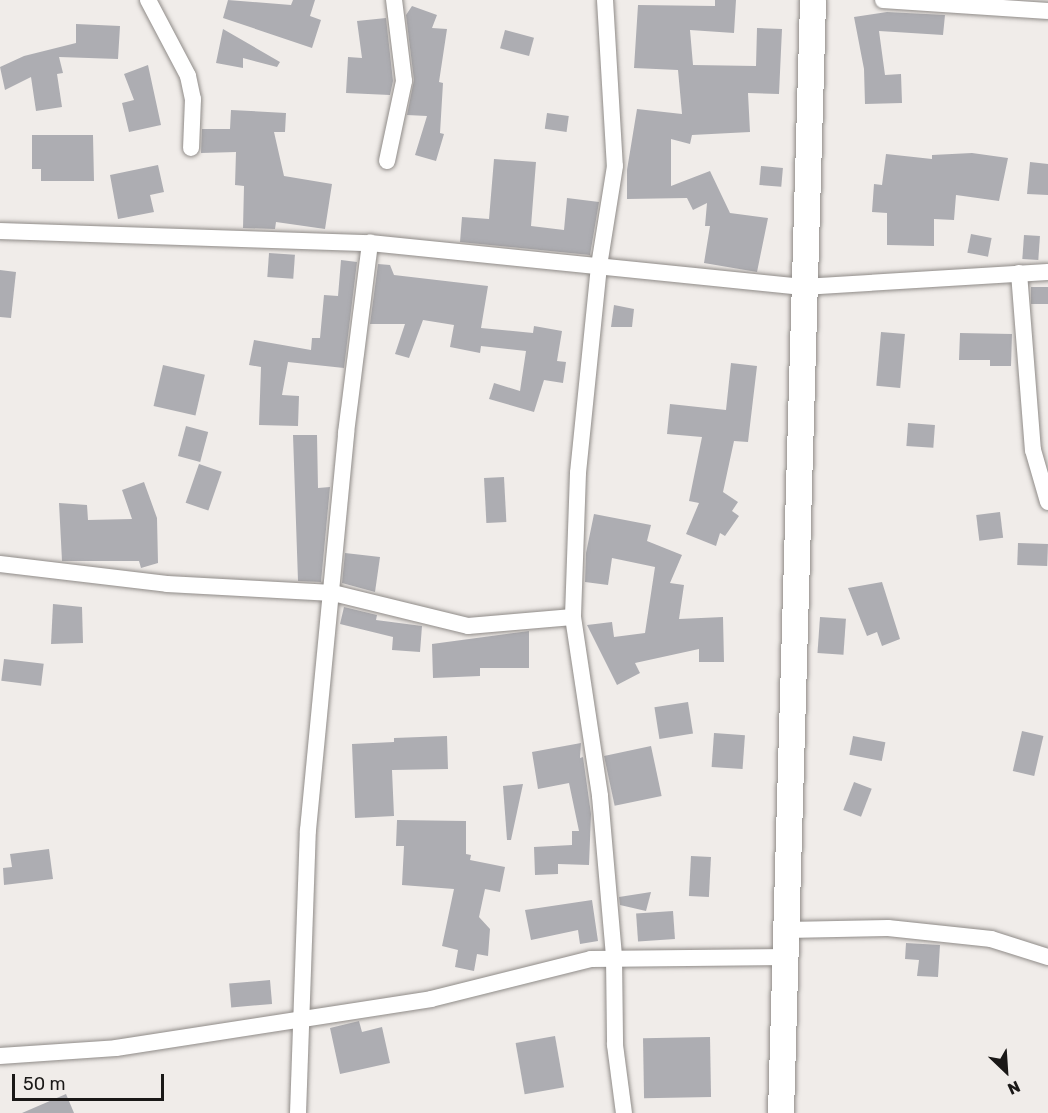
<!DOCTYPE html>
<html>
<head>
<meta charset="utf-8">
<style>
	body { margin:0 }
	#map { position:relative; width:1048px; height:1113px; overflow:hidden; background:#f0ece9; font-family:Rubik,sans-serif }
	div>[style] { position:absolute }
	.building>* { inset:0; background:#adadb2; transform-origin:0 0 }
	.roads { filter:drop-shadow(0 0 2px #8f8b88) drop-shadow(0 0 2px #8f8b88) }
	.street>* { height:16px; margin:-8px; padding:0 8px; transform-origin:8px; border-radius:8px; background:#fff }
	.primary>* { height:26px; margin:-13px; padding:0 13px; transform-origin:13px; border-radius:13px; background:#fff }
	span { translate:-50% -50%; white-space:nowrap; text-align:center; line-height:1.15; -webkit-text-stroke:6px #f0ece9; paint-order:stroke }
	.north { position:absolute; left:976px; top:1041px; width:60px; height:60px; -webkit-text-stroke:4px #f0ece9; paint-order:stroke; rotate:155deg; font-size:16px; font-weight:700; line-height:24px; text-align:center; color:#1a1817 }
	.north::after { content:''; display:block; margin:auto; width:21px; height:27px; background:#1a1817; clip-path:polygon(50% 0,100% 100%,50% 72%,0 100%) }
	.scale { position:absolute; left:12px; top:1074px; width:152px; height:27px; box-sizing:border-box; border:3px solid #1a1817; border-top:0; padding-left:8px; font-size:18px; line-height:21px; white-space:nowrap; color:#1a1817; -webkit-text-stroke:4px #f0ece9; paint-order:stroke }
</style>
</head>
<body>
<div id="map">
	<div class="building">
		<i style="clip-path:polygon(228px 0,291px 5px,293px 0,315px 0,310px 16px,321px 20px,312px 48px,223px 18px)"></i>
		<i style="clip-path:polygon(715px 0,736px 0,734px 33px,690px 30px,693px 65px,756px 66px,757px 28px,782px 29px,779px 94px,748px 93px,750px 132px,692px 135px,690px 144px,671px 139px,671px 186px,710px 171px,730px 213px,768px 218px,757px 272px,704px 263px,710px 226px,705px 226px,707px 203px,693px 210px,687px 198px,627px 199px,627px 170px,637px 109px,682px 114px,678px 70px,634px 68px,638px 5px,715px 6px)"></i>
		<i style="clip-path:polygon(412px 6px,437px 15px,432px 28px,447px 29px,439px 82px,443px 83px,440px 133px,444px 134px,436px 161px,415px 155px,427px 116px,407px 115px,414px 80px,406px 15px)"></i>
		<i style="clip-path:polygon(887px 12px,945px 15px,943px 35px,879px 31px,885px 75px,901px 74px,902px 103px,865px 104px,864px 69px,854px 17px)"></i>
		<i style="clip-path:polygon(386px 18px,393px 81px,390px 95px,346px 93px,348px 57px,362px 58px,357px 21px)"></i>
		<i style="clip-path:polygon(76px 24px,120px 26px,118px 59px,59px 57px,63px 73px,57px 74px,62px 107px,36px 111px,31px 77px,5px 90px,0 67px,24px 56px,76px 43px)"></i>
		<i style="clip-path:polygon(223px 29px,280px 62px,277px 67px,243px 58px,243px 68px,216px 63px)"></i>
		<i style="left:505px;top:30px;width:30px;height:19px;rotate:15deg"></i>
		<i style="clip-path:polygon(148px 65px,161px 125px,129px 132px,122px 103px,134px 100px,124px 74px)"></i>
		<i style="clip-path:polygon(231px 110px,286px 113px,285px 132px,274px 132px,284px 176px,332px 184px,325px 229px,276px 222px,275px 229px,243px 228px,244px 186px,235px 185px,236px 152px,201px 153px,202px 129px,230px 129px)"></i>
		<i style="left:547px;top:113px;width:22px;height:16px;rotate:8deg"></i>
		<i style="clip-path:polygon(32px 135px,93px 135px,94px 181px,41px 181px,41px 169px,32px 169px)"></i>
		<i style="clip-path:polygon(972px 153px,1008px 158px,999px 201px,956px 195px,954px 220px,934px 219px,934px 246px,887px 245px,887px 213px,872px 212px,874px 184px,882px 185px,886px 154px,932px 159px,932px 155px)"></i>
		<i style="clip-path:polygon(494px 159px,536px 162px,531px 226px,564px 230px,567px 198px,599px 202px,590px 255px,460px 242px,462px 217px,489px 219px)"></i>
		<i style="clip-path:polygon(1030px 162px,1048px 164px,1048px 195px,1027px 194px)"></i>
		<i style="clip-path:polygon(158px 165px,164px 192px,150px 195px,154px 212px,118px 219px,110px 175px)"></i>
		<i style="left:761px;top:166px;width:22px;height:19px;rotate:5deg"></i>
		<i style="left:971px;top:234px;width:21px;height:19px;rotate:11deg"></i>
		<i style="left:1024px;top:235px;width:16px;height:24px;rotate:4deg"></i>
		<i style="left:269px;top:253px;width:26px;height:24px;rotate:4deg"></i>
		<i style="clip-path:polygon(341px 260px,357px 262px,344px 368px,288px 362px,282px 395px,299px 396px,298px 426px,259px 425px,261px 367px,249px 365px,254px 340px,311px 350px,312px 338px,320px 338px,324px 295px,338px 296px)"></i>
		<i style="clip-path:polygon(378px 264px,390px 265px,394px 275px,488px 286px,481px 328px,533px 333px,534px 326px,562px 331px,557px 361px,566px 362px,563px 383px,544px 380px,534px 412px,489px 399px,494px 383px,520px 391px,526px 351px,481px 346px,480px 353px,450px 347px,454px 325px,423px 320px,409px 358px,395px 354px,405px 324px,370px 324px)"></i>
		<i style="clip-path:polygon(0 270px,16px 272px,11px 318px,0 317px)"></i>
		<i style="left:1031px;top:287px;width:17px;height:17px"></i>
		<i style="clip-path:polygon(614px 305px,634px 309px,632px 327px,611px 327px)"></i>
		<i style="left:881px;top:332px;width:24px;height:54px;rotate:5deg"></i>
		<i style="clip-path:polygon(960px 333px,1012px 334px,1011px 366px,990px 366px,990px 360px,959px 360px)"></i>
		<i style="clip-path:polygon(731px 363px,757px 366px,748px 442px,734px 441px,723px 492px,738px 502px,732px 511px,739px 516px,725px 536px,720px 533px,716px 546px,686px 534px,699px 503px,689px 501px,702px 437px,667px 434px,670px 404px,726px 410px)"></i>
		<i style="left:163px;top:365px;width:43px;height:42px;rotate:13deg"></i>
		<i style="left:908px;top:423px;width:27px;height:23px;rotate:4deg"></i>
		<i style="left:186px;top:426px;width:23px;height:31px;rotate:15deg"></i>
		<i style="clip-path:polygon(293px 435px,317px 435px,318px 488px,330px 487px,321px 582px,298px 581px)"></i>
		<i style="left:199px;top:464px;width:24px;height:41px;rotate:19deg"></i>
		<i style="left:504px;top:477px;width:45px;height:20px;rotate:87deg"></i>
		<i style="clip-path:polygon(144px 482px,157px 518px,158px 563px,141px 568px,139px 561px,62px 561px,59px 503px,87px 505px,88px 520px,132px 519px,122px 490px)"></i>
		<i style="left:1000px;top:512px;width:26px;height:24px;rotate:83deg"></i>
		<i style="clip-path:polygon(594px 514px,651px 525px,647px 541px,682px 555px,670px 583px,684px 585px,679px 619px,723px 617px,724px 662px,699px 662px,699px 649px,635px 663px,640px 673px,617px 685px,587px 625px,612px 622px,614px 637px,645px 633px,655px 567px,612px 558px,608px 585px,585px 582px,586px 553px)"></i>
		<i style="left:1018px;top:543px;width:30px;height:22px;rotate:2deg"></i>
		<i style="clip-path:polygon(345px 553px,380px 557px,375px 592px,342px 583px)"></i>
		<i style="clip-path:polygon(882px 582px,900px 639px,882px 646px,877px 632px,867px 636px,848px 588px)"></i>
		<i style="clip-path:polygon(53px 604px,82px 607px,83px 643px,51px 644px)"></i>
		<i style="clip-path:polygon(344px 607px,377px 615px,376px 620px,422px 626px,420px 652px,392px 650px,393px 637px,340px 624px)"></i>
		<i style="left:820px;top:617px;width:26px;height:36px;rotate:4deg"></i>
		<i style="clip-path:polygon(529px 631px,529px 668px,480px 668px,480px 676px,433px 678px,432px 644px)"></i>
		<i style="left:4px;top:659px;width:40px;height:22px;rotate:7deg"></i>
		<i style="left:688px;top:702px;width:32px;height:34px;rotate:81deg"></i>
		<i style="left:1022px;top:731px;width:22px;height:41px;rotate:13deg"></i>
		<i style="left:714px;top:733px;width:31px;height:34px;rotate:4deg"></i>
		<i style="clip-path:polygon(447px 736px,448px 769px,392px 770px,394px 816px,355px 818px,352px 744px,394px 742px,394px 738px)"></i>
		<i style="left:853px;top:736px;width:33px;height:19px;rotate:11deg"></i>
		<i style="clip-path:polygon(581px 743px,580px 758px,583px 757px,591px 814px,589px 865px,558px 864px,558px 874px,535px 875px,534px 847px,572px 845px,572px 831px,579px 831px,569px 783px,538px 789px,532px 752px)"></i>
		<i style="left:651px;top:746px;width:51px;height:48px;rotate:78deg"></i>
		<i style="left:854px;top:782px;width:19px;height:30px;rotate:21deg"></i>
		<i style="clip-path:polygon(523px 784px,511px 840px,507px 840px,503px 786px)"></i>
		<i style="clip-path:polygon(397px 820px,466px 821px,466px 854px,471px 855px,470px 860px,505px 867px,500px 892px,485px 889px,479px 917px,490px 929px,488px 956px,477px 954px,474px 971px,455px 967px,458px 950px,442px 946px,454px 889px,402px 885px,404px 846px,396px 846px)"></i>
		<i style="clip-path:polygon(49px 849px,53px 879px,4px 885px,3px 868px,12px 867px,10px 854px)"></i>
		<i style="left:691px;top:856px;width:20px;height:40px;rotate:3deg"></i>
		<i style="clip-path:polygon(651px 892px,646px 911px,620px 905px,619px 897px)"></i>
		<i style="clip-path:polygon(592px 900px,598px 941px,580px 944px,578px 930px,531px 940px,525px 910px)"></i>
		<i style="left:673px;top:911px;width:28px;height:37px;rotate:86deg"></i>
		<i style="clip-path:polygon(906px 943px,940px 945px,938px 977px,917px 976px,919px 960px,905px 959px)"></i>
		<i style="left:270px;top:980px;width:24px;height:41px;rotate:85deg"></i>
		<i style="clip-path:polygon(359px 1021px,362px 1032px,382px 1027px,390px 1063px,340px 1074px,330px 1028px)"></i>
		<i style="left:555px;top:1036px;width:52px;height:40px;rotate:80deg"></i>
		<i style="left:710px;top:1037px;width:60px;height:67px;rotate:89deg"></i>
		<i style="clip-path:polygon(66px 1094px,74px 1113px,22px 1113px)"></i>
	</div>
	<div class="roads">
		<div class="street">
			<i style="left:148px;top:0;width:86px;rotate:62.2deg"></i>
			<i style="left:188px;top:76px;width:24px;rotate:78deg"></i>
			<i style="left:193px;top:99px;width:49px;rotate:92.3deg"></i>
			<i style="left:605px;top:0;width:166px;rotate:86.6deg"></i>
			<i style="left:615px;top:166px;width:101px;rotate:99.1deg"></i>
			<i style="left:599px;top:266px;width:208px;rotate:95.8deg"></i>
			<i style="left:578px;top:473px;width:144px;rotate:92deg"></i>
			<i style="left:573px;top:617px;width:181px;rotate:81.4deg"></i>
			<i style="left:600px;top:796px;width:162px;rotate:85deg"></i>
			<i style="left:614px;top:957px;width:88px;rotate:89.3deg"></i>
			<i style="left:615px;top:1045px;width:69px;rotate:82.5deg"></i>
			<i style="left:883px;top:0;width:165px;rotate:3.8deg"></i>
			<i style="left:387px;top:161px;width:82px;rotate:-78deg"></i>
			<i style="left:404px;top:81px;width:82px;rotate:-97deg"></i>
			<i style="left:0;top:231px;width:370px;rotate:1.9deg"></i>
			<i style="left:370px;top:243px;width:435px;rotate:5.8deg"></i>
			<i style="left:803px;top:287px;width:245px;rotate:-3.5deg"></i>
			<i style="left:1019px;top:273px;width:178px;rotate:85.5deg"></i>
			<i style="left:1033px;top:450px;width:54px;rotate:73.9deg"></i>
			<i style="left:0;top:564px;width:168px;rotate:6.8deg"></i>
			<i style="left:167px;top:584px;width:166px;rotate:3.1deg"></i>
			<i style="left:333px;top:593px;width:139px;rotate:13.7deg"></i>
			<i style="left:468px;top:626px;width:105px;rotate:-4.9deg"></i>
			<i style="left:786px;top:930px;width:102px;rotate:-1.1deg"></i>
			<i style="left:888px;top:928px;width:104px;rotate:6.1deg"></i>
			<i style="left:991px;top:939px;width:60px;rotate:17.5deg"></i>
			<i style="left:0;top:1056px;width:116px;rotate:-3.9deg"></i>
			<i style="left:116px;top:1048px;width:319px;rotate:-8.8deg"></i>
			<i style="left:431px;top:999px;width:165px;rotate:-14deg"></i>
			<i style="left:591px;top:959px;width:196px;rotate:-0.6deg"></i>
			<i style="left:298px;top:1113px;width:283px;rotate:-88deg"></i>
			<i style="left:308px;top:830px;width:399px;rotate:-84.5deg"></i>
			<i style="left:346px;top:433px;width:192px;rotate:-82.8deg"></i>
		</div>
		<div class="primary">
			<i style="left:781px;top:1113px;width:1113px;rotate:-88.35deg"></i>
		</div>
	</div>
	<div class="north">N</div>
	<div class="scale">50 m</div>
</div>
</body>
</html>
